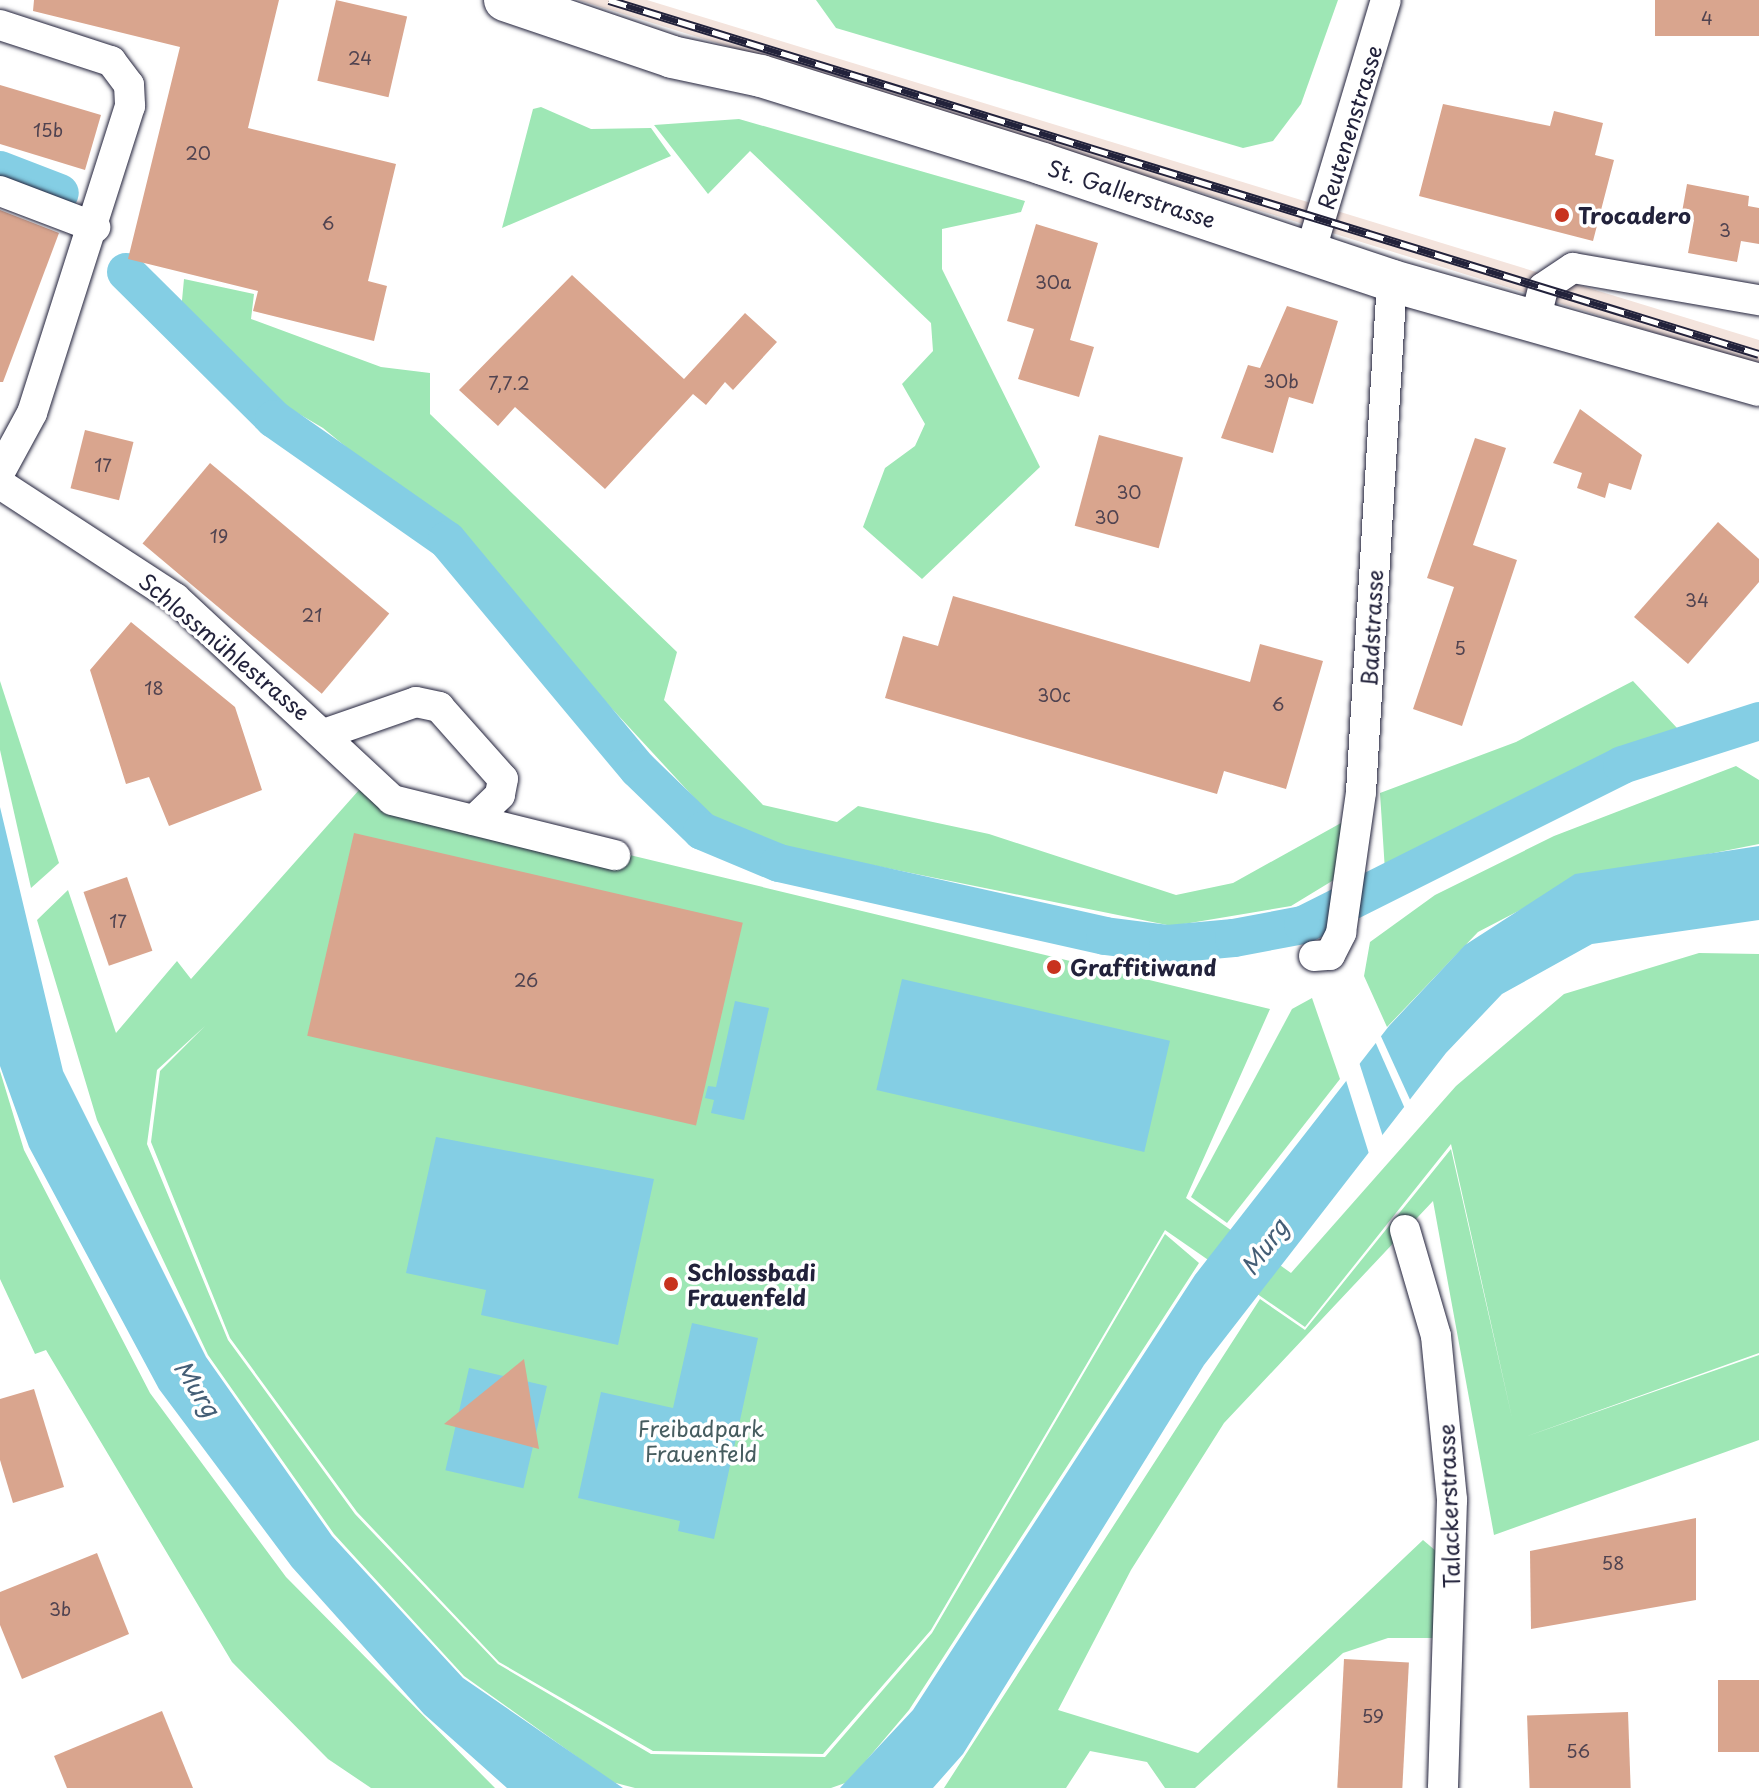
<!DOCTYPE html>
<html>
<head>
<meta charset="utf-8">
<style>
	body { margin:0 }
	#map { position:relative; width:1759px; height:1788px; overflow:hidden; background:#fff; font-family:"Playpen Sans",sans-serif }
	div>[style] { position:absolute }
	.built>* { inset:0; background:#f4e4dd }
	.green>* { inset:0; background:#9ee7b5 }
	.water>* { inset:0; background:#84cee4; transform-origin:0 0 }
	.pier>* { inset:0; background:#fff }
	.canal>* { height:38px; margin:-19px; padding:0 19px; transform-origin:19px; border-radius:19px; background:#84cee4 }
	.building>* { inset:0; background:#d9a58e; transform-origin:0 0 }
	.roads { filter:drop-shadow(0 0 2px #22223b) drop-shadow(0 0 2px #22223b) }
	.street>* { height:30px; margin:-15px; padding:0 15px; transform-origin:15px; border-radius:15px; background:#fff }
	.secondary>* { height:42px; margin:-21px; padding:0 21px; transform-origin:21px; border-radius:21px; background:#fff }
	.rail>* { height:9px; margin-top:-4.5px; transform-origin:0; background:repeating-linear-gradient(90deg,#fff 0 18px,#22223b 0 36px); box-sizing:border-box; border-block:2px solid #22223b }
	.dots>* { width:22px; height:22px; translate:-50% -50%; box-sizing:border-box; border:4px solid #fff; border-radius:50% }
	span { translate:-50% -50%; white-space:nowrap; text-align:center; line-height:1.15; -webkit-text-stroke:7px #fff; paint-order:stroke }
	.number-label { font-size:18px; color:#504350 }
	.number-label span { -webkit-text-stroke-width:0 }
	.street-label { font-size:22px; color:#22223b }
	.poi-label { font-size:22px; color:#22223b; font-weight:700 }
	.left { translate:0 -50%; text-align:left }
	.park-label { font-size:22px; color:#475d60 }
	.water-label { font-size:24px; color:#445e76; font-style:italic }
</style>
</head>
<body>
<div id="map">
	<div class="built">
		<i style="clip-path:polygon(578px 0,647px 0,1759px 340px,1759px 365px)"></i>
	</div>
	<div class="green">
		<i style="clip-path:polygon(816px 0,1338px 0,1301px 104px,1273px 141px,1243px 148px,836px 28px)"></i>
		<i style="clip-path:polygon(541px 107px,591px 129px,651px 128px,671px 156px,502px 228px,533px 109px)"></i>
		<i style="clip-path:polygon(739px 119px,1025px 201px,1021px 212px,942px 229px,942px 269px,1040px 467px,922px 579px,863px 527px,885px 468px,915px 446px,925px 424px,902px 384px,933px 351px,931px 323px,750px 151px,708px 194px,654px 125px)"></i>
		<i style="clip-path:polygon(184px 279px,254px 294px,251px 319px,381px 367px,430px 373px,430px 414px,677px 652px,664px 700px,763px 805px,837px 822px,858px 806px,989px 834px,1176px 895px,1233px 883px,1341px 823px,1337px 878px,1291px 906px,1172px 926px,783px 847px,712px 817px,447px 530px,323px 428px,248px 384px,181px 311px)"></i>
		<i style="clip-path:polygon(0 681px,59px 863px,31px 888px,0 750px)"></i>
		<i style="clip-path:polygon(1633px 681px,1677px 728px,1385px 871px,1380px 793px,1516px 742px)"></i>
		<i style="clip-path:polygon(1736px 766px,1759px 780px,1759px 844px,1578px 880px,1478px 932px,1387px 1027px,1364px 976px,1370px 942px,1435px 895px,1554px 836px)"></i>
		<i style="clip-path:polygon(359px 790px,1270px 1009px,1186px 1198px,1291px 1273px,1456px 1086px,1564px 994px,1699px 953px,1759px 954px,1759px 1353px,1516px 1440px,1759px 1355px,1759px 1440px,1494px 1535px,1433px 1201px,1224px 1423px,1131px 1570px,1058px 1710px,1198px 1753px,1423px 1540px,1436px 1551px,1433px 1638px,1388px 1638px,1343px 1653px,1195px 1788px,1165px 1788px,1147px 1762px,1090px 1751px,1066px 1788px,944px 1788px,1260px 1299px,1305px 1330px,1451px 1149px,1513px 1422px,1451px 1144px,1305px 1327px,1165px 1230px,931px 1630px,823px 1754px,653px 1751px,499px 1662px,357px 1512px,230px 1338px,151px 1142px,160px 1071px,205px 1026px,157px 1070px,147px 1144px,228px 1340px,355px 1514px,498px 1664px,651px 1754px,825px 1757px,932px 1633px,1165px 1234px,1199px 1263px,909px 1710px,848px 1782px,831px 1788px,635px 1788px,612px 1782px,464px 1676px,334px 1534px,208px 1355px,97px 1120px,37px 920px,68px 890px,116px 1033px,177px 961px,191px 979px)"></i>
		<i style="clip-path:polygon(1312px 998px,1340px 1079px,1227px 1223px,1191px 1197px,1292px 1009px)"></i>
		<i style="clip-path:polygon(0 1071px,24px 1150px,150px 1393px,286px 1577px,495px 1788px,371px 1788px,328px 1759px,232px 1662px,46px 1350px,35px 1354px,0 1279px)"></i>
	</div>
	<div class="water">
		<i style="clip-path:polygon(0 807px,63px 1071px,206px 1357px,332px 1536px,463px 1678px,623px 1788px,507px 1788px,424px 1714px,292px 1567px,159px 1389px,29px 1147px,0 1066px)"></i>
		<i style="clip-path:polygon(1759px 846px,1759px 920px,1592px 944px,1502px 994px,1446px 1053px,1204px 1365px,963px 1754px,933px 1788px,840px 1788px,913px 1710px,1195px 1275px,1389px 1026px,1465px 945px,1575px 874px)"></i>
		<i style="left:902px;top:979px;width:275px;height:114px;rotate:13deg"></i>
		<i style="clip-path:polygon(735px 1001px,769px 1008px,744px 1120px,711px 1113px,714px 1100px,705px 1098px,708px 1086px,716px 1087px)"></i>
		<i style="clip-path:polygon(436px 1137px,654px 1179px,618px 1345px,481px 1315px,486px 1290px,406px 1273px)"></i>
		<i style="clip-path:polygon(692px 1323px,758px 1338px,714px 1539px,678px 1531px,680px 1521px,578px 1498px,601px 1392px,673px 1408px)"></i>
		<i style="left:469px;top:1368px;width:80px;height:105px;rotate:13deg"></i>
	</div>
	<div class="pier">
		<i style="clip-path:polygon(1379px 1032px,1412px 1104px,1406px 1111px,1374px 1039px)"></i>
		<i style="clip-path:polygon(1358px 1059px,1384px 1140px,1370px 1157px,1345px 1077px)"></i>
	</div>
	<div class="canal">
		<i style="left:0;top:170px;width:64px;rotate:21deg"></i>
		<i style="left:126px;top:272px;width:209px;rotate:44.8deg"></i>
		<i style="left:274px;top:419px;width:211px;rotate:35deg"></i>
		<i style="left:447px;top:540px;width:298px;rotate:50.2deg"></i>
		<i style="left:638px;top:769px;width:89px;rotate:44.1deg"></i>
		<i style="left:702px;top:831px;width:83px;rotate:22.6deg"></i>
		<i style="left:779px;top:863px;width:334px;rotate:12.6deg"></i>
		<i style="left:1105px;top:936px;width:64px;rotate:7.2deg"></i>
		<i style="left:1168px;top:944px;width:66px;rotate:-5.2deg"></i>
		<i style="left:1234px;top:938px;width:70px;rotate:-10.7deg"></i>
		<i style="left:1303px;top:925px;width:357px;rotate:-26.6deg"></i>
		<i style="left:1622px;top:765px;width:144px;rotate:-17.8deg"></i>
	</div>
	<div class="building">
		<i style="clip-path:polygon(34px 0,279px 0,248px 128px,396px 164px,368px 281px,387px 286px,374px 341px,253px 311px,258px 291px,128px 259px,180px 47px,33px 11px)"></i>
		<i style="left:336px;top:0;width:73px;height:83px;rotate:13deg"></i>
		<i style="left:1655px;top:0;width:104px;height:36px"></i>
		<i style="clip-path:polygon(0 85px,101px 115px,85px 170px,0 144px)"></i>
		<i style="clip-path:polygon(1443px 104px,1550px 126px,1554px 111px,1603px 123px,1595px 155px,1614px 160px,1593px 241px,1419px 196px)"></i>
		<i style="clip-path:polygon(1687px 184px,1749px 196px,1748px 206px,1759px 208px,1759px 244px,1741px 241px,1737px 262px,1688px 253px,1694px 220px,1681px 218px)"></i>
		<i style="clip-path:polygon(0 210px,59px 233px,3px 382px,0 382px)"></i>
		<i style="clip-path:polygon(1036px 224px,1098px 243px,1070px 340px,1094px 347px,1079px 397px,1018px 379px,1034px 329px,1007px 321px)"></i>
		<i style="clip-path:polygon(572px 275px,684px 379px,745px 313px,777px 342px,733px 390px,725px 382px,706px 405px,693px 394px,605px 489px,515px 407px,498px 426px,459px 390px)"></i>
		<i style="clip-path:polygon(1287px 306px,1338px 321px,1313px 404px,1289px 397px,1273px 453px,1221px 438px,1248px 365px,1260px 368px)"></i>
		<i style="clip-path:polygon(1580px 409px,1642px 455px,1631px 490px,1609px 483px,1605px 498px,1577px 488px,1582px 473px,1553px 463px)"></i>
		<i style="left:85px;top:430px;width:50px;height:60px;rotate:14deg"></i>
		<i style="left:1099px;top:435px;width:87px;height:94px;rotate:15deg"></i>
		<i style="clip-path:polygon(1475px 438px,1506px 448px,1473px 545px,1517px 560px,1462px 726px,1413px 709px,1454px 587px,1427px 578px)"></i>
		<i style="left:210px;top:463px;width:234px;height:105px;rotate:40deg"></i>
		<i style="clip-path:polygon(1718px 522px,1759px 559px,1759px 582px,1688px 664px,1634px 617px)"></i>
		<i style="clip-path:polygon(953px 596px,1250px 682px,1260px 644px,1323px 661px,1286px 789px,1224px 771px,1217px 794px,885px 698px,903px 636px,938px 646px)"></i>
		<i style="clip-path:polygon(131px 622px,235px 707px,262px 790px,169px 826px,149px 777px,126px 784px,90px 670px)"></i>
		<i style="left:354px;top:833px;width:399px;height:208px;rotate:13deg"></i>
		<i style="left:127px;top:877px;width:78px;height:46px;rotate:71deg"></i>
		<i style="clip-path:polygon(524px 1359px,539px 1449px,444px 1424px)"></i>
		<i style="clip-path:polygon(34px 1389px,64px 1487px,13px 1503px,0 1460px,0 1399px)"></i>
		<i style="clip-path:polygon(1696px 1518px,1696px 1600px,1531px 1629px,1530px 1551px)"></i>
		<i style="clip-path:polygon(97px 1553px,129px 1634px,22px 1679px,0 1625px,0 1592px)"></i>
		<i style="left:1344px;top:1659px;width:65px;height:129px;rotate:3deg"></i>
		<i style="left:1759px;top:1680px;width:72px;height:41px;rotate:90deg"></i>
		<i style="clip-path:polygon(162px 1711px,193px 1788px,67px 1788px,54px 1756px)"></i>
		<i style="left:1628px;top:1712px;width:76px;height:101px;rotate:88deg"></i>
	</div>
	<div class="roads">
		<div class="street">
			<i style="left:0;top:25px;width:117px;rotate:18deg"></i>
			<i style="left:111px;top:61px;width:30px;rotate:53deg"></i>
			<i style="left:129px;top:85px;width:21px;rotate:87deg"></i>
			<i style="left:130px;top:106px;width:322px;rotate:107.7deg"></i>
			<i style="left:32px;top:413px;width:67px;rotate:118.5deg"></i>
			<i style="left:0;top:191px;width:102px;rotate:20.8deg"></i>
			<i style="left:1310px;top:253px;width:264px;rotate:-73.3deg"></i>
			<i style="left:1536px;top:317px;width:30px;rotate:-76deg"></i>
			<i style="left:1543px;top:288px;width:36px;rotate:-34deg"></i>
			<i style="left:1573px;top:268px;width:189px;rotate:9.8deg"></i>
			<i style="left:0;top:484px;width:209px;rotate:33.1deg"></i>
			<i style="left:175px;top:598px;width:296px;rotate:42.9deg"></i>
			<i style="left:392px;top:800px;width:230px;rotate:13.9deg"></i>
			<i style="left:327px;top:733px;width:94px;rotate:-19.2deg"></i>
			<i style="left:416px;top:702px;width:24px;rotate:12deg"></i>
			<i style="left:439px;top:707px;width:96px;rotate:48.4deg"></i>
			<i style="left:503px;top:779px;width:16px;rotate:101deg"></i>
			<i style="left:500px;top:795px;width:36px;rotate:136deg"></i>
			<i style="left:1314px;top:956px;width:16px;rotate:-4deg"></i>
			<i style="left:1330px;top:955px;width:25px;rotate:-63deg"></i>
			<i style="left:1341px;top:933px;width:142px;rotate:-81.9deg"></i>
			<i style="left:1361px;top:792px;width:512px;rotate:-86.53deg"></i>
			<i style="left:1405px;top:1230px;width:110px;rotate:73.7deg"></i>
			<i style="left:1436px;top:1336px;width:165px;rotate:84.4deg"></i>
			<i style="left:1452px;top:1500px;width:288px;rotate:91.8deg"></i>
		</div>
		<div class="secondary">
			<i style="left:505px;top:0;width:176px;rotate:18.8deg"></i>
			<i style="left:672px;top:57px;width:91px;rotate:12.1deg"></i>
			<i style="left:761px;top:76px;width:295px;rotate:17.3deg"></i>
			<i style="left:1043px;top:164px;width:368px;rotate:18.5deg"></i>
			<i style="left:1392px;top:281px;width:381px;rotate:15.8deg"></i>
		</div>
	</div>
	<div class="rail">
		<i style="left:609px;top:0;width:1203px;rotate:17.11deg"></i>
	</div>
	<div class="dots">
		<i style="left:1562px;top:215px;background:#c8321e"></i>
		<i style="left:1054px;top:967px;background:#c8321e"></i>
		<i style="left:671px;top:1284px;background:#c8321e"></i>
	</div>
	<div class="number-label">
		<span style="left:1707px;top:18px">4</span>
		<span style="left:360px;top:58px">24</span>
		<span style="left:48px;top:130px">15b</span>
		<span style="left:198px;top:153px">20</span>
		<span style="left:328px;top:223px">6</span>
		<span style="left:1725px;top:230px">3</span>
		<span style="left:1053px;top:282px">30a</span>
		<span style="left:1281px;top:381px">30b</span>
		<span style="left:509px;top:383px">7,7.2</span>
		<span style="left:103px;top:465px">17</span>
		<span style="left:1129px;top:492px">30</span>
		<span style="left:1107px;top:517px">30</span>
		<span style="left:219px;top:536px">19</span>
		<span style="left:1697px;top:600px">34</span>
		<span style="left:312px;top:615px">21</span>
		<span style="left:1460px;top:648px">5</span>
		<span style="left:154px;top:688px">18</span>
		<span style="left:1054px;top:695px">30c</span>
		<span style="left:1278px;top:704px">6</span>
		<span style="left:118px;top:921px">17</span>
		<span style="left:526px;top:980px">26</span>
		<span style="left:1613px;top:1563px">58</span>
		<span style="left:60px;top:1609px">3b</span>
		<span style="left:1373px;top:1716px">59</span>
		<span style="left:1578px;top:1751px">56</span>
	</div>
	<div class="street-label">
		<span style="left:1349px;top:127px;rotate:-73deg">Reutenenstrasse</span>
		<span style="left:1132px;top:193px;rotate:18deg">St. Gallerstrasse</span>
		<span style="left:1371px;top:628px;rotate:-87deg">Badstrasse</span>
		<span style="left:225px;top:646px;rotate:40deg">Schlossmühlestrasse</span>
		<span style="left:1448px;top:1506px;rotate:-92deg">Talackerstrasse</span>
	</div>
	<div class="poi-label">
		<span class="left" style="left:1578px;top:215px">Trocadero</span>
		<span class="left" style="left:1070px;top:967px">Graffitiwand</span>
		<span class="left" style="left:687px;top:1284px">Schlossbadi<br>Frauenfeld</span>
	</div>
	<div class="park-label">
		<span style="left:701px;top:1440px">Freibadpark<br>Frauenfeld</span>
	</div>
	<div class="water-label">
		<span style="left:1264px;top:1247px;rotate:-54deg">Murg</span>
		<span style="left:197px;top:1388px;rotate:57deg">Murg</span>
	</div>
</div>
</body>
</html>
